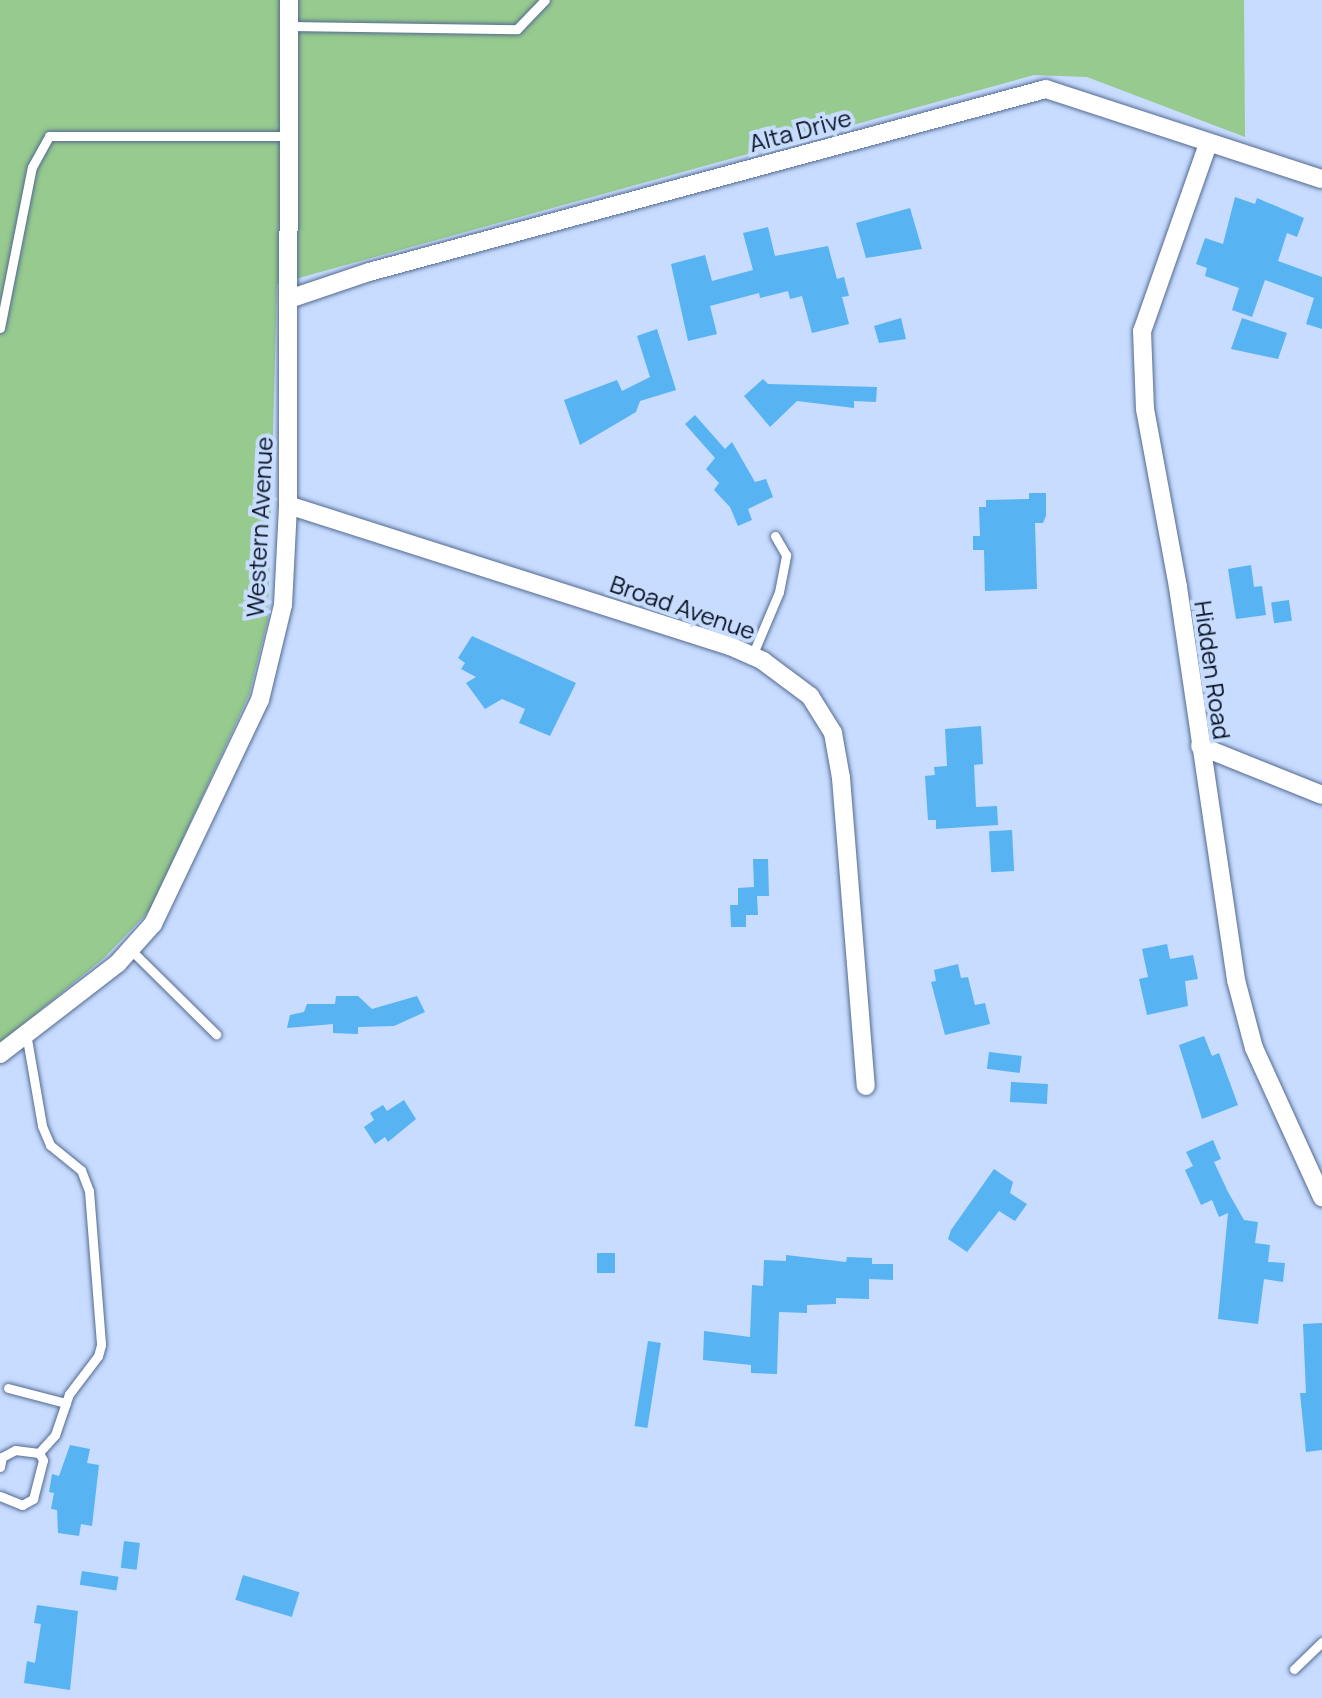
<!DOCTYPE html>
<html>
<head>
<meta charset="utf-8">
<style>
	body { margin:0 }
	#map { position:relative; width:1322px; height:1698px; overflow:hidden; background:#c7dcff; font-family:Manrope,sans-serif }
	div>[style] { position:absolute }
	.green>* { inset:0; background:#96ca8e }
	.building>* { inset:0; background:#57b3f2; transform-origin:0 0 }
	.roads { filter:drop-shadow(0 0 2px #546a90) drop-shadow(0 0 2px #546a90) }
	.service>* { height:9px; margin:-4.5px; padding:0 4.5px; transform-origin:4.5px; border-radius:4.5px; background:#fff }
	.minor>* { height:18px; margin:-9px; padding:0 9px; transform-origin:9px; border-radius:9px; background:#fff }
	span { translate:-50% -50%; white-space:nowrap; text-align:center; line-height:1.15; -webkit-text-stroke:8px #c7dcff; paint-order:stroke }
	.street-label { font-size:24px; color:#091220 }
</style>
</head>
<body>
<div id="map">
	<div class="green">
		<i style="clip-path:polygon(0 0,1244px 0,1245px 137px,1087px 77px,1034px 75px,277px 284px,268px 619px,249px 695px,150px 910px,104px 958px,0 1043px)"></i>
	</div>
	<div class="building">
		<i style="clip-path:polygon(1235px 197px,1255px 204px,1257px 198px,1304px 218px,1297px 237px,1287px 233px,1278px 261px,1322px 277px,1322px 329px,1306px 324px,1314px 298px,1265px 280px,1252px 317px,1232px 310px,1239px 288px,1205px 276px,1207px 268px,1196px 264px,1205px 238px,1223px 244px)"></i>
		<i style="clip-path:polygon(910px 208px,922px 249px,866px 258px,856px 223px)"></i>
		<i style="clip-path:polygon(768px 227px,775px 256px,828px 246px,837px 279px,844px 277px,849px 296px,842px 297px,849px 324px,812px 333px,802px 296px,790px 299px,788px 291px,760px 298px,759px 293px,710px 306px,717px 334px,688px 341px,671px 264px,705px 255px,712px 281px,753px 270px,743px 233px)"></i>
		<i style="clip-path:polygon(901px 318px,906px 339px,879px 343px,874px 326px)"></i>
		<i style="clip-path:polygon(1242px 318px,1287px 333px,1278px 359px,1231px 349px)"></i>
		<i style="clip-path:polygon(657px 329px,676px 390px,640px 401px,636px 412px,580px 445px,564px 400px,617px 380px,622px 391px,650px 377px,637px 336px)"></i>
		<i style="clip-path:polygon(763px 379px,768px 384px,877px 387px,876px 402px,854px 401px,854px 408px,797px 401px,770px 427px,744px 396px)"></i>
		<i style="clip-path:polygon(695px 415px,725px 449px,732px 442px,755px 482px,766px 479px,773px 497px,748px 509px,752px 520px,738px 526px,730px 507px,714px 490px,719px 483px,706px 469px,715px 458px,685px 424px)"></i>
		<i style="clip-path:polygon(1029px 493px,1046px 493px,1046px 516px,1043px 523px,1035px 523px,1037px 589px,985px 591px,984px 550px,973px 550px,973px 536px,980px 536px,979px 507px,986px 507px,986px 500px,1029px 499px)"></i>
		<i style="clip-path:polygon(1251px 565px,1254px 587px,1262px 586px,1266px 615px,1236px 619px,1228px 569px)"></i>
		<i style="left:1289px;top:600px;width:21px;height:18px;rotate:82deg"></i>
		<i style="clip-path:polygon(472px 636px,576px 683px,550px 736px,519px 723px,525px 709px,502px 699px,485px 709px,466px 683px,476px 677px,461px 669px,465px 663px,458px 658px)"></i>
		<i style="clip-path:polygon(981px 726px,983px 764px,974px 765px,976px 807px,997px 806px,998px 825px,936px 829px,936px 820px,928px 820px,925px 776px,935px 775px,934px 767px,947px 766px,945px 729px)"></i>
		<i style="left:1012px;top:830px;width:41px;height:23px;rotate:87deg"></i>
		<i style="clip-path:polygon(753px 859px,768px 859px,769px 896px,757px 896px,758px 915px,746px 915px,746px 927px,731px 927px,730px 905px,738px 905px,738px 888px,754px 887px)"></i>
		<i style="clip-path:polygon(1167px 944px,1170px 959px,1193px 955px,1198px 979px,1185px 981px,1188px 1006px,1147px 1015px,1139px 979px,1148px 977px,1142px 949px)"></i>
		<i style="clip-path:polygon(958px 964px,961px 978px,968px 977px,975px 1005px,985px 1003px,990px 1024px,945px 1035px,931px 982px,936px 981px,934px 970px)"></i>
		<i style="clip-path:polygon(336px 996px,358px 996px,372px 1009px,417px 996px,425px 1012px,394px 1026px,358px 1027px,358px 1034px,333px 1033px,333px 1024px,287px 1028px,290px 1015px,304px 1012px,307px 1004px,335px 1004px)"></i>
		<i style="clip-path:polygon(1204px 1036px,1212px 1056px,1219px 1053px,1238px 1105px,1202px 1119px,1179px 1045px)"></i>
		<i style="left:989px;top:1052px;width:33px;height:17px;rotate:7deg"></i>
		<i style="left:1011px;top:1082px;width:37px;height:20px;rotate:3deg"></i>
		<i style="clip-path:polygon(404px 1100px,416px 1119px,388px 1142px,385px 1137px,375px 1144px,364px 1127px,374px 1120px,370px 1113px,383px 1105px,387px 1111px)"></i>
		<i style="clip-path:polygon(1213px 1140px,1221px 1159px,1214px 1162px,1228px 1192px,1244px 1220px,1258px 1222px,1255px 1243px,1270px 1245px,1268px 1262px,1285px 1263px,1283px 1282px,1264px 1279px,1258px 1324px,1218px 1319px,1228px 1213px,1219px 1217px,1212px 1200px,1201px 1205px,1185px 1170px,1193px 1166px,1186px 1152px)"></i>
		<i style="clip-path:polygon(994px 1169px,1013px 1182px,1010px 1193px,1027px 1204px,1015px 1221px,999px 1211px,967px 1252px,948px 1239px,951px 1230px)"></i>
		<i style="left:597px;top:1253px;width:18px;height:20px"></i>
		<i style="clip-path:polygon(786px 1255px,846px 1262px,847px 1257px,872px 1258px,872px 1264px,893px 1264px,893px 1280px,869px 1279px,869px 1299px,836px 1298px,836px 1304px,807px 1305px,807px 1313px,779px 1312px,777px 1374px,751px 1373px,751px 1365px,703px 1360px,704px 1331px,750px 1337px,752px 1285px,763px 1286px,764px 1260px,786px 1261px)"></i>
		<i style="clip-path:polygon(1322px 1323px,1322px 1450px,1306px 1452px,1300px 1393px,1306px 1393px,1303px 1324px)"></i>
		<i style="left:648px;top:1341px;width:13px;height:86px;rotate:9deg"></i>
		<i style="clip-path:polygon(70px 1445px,90px 1449px,87px 1463px,99px 1465px,92px 1526px,81px 1524px,79px 1536px,58px 1533px,57px 1510px,51px 1509px,54px 1493px,49px 1492px,52px 1474px,59px 1476px)"></i>
		<i style="left:124px;top:1541px;width:16px;height:27px;rotate:7deg"></i>
		<i style="left:82px;top:1571px;width:37px;height:14px;rotate:9deg"></i>
		<i style="left:243px;top:1575px;width:59px;height:26px;rotate:17deg"></i>
		<i style="clip-path:polygon(37px 1605px,78px 1611px,70px 1690px,24px 1683px,27px 1661px,35px 1663px,41px 1624px,34px 1623px)"></i>
	</div>
	<div class="roads">
		<div class="service">
			<i style="left:289px;top:26px;width:228px;rotate:0.8deg"></i>
			<i style="left:517px;top:29px;width:40px;rotate:-46deg"></i>
			<i style="left:0;top:328px;width:164px;rotate:-78.8deg"></i>
			<i style="left:32px;top:167px;width:35px;rotate:-61deg"></i>
			<i style="left:49px;top:136px;width:242px"></i>
			<i style="left:752px;top:656px;width:69px;rotate:-67.1deg"></i>
			<i style="left:779px;top:592px;width:38px;rotate:-79deg"></i>
			<i style="left:786px;top:555px;width:22px;rotate:-120deg"></i>
			<i style="left:131px;top:950px;width:120px;rotate:44.7deg"></i>
			<i style="left:26px;top:1033px;width:94px;rotate:80.2deg"></i>
			<i style="left:42px;top:1126px;width:21px;rotate:67deg"></i>
			<i style="left:50px;top:1145px;width:40px;rotate:39deg"></i>
			<i style="left:81px;top:1170px;width:22px;rotate:69deg"></i>
			<i style="left:89px;top:1191px;width:154px;rotate:85.5deg"></i>
			<i style="left:101px;top:1345px;width:11px;rotate:105deg"></i>
			<i style="left:98px;top:1356px;width:48px;rotate:127.3deg"></i>
			<i style="left:69px;top:1394px;width:43px;rotate:108.9deg"></i>
			<i style="left:55px;top:1435px;width:24px;rotate:132deg"></i>
			<i style="left:8px;top:1388px;width:60px;rotate:14.5deg"></i>
			<i style="left:0;top:1467px;width:10px;rotate:-79deg"></i>
			<i style="left:2px;top:1457px;width:15px;rotate:-28deg"></i>
			<i style="left:15px;top:1450px;width:24px;rotate:7deg"></i>
			<i style="left:0;top:1496px;width:24px;rotate:22deg"></i>
			<i style="left:22px;top:1505px;width:13px;rotate:-29deg"></i>
			<i style="left:33px;top:1499px;width:40px;rotate:-75.6deg"></i>
			<i style="left:43px;top:1460px;width:8px;rotate:-120deg"></i>
			<i style="left:1294px;top:1669px;width:39px;rotate:-44deg"></i>
		</div>
		<div class="minor">
			<i style="left:1208px;top:144px;width:198px;rotate:109.4deg"></i>
			<i style="left:1142px;top:331px;width:78px;rotate:87.8deg"></i>
			<i style="left:1145px;top:409px;width:181px;rotate:79.5deg"></i>
			<i style="left:1178px;top:587px;width:397px;rotate:81.6deg"></i>
			<i style="left:1236px;top:980px;width:70px;rotate:75.2deg"></i>
			<i style="left:1254px;top:1048px;width:164px;rotate:65.5deg"></i>
			<i style="left:289px;top:299px;width:84px;rotate:-18.6deg"></i>
			<i style="left:369px;top:272px;width:701px;rotate:-15.13deg"></i>
			<i style="left:1046px;top:89px;width:290px;rotate:18.1deg"></i>
			<i style="left:288px;top:505px;width:464px;rotate:17.7deg"></i>
			<i style="left:730px;top:646px;width:36px;rotate:24deg"></i>
			<i style="left:763px;top:661px;width:59px;rotate:36.7deg"></i>
			<i style="left:810px;top:696px;width:44px;rotate:58.1deg"></i>
			<i style="left:833px;top:733px;width:46px;rotate:79.9deg"></i>
			<i style="left:841px;top:778px;width:309px;rotate:85.4deg"></i>
			<i style="left:1200px;top:746px;width:131px;rotate:21.9deg"></i>
			<i style="left:0;top:1054px;width:149px;rotate:-37.6deg"></i>
			<i style="left:118px;top:963px;width:52px;rotate:-48.1deg"></i>
			<i style="left:153px;top:924px;width:248px;rotate:-64.5deg"></i>
			<i style="left:260px;top:700px;width:98px;rotate:-76.4deg"></i>
			<i style="left:283px;top:605px;width:100px;rotate:-87.1deg"></i>
			<i style="left:288px;top:505px;width:505px;rotate:-89.89deg"></i>
		</div>
	</div>
	<div class="street-label">
		<span style="left:800px;top:130px;rotate:-15deg">Alta Drive</span>
		<span style="left:259px;top:527px;rotate:-87deg">Western Avenue</span>
		<span style="left:683px;top:607px;rotate:19deg">Broad Avenue</span>
		<span style="left:1213px;top:670px;rotate:82deg">Hidden Road</span>
	</div>
</div>
</body>
</html>
